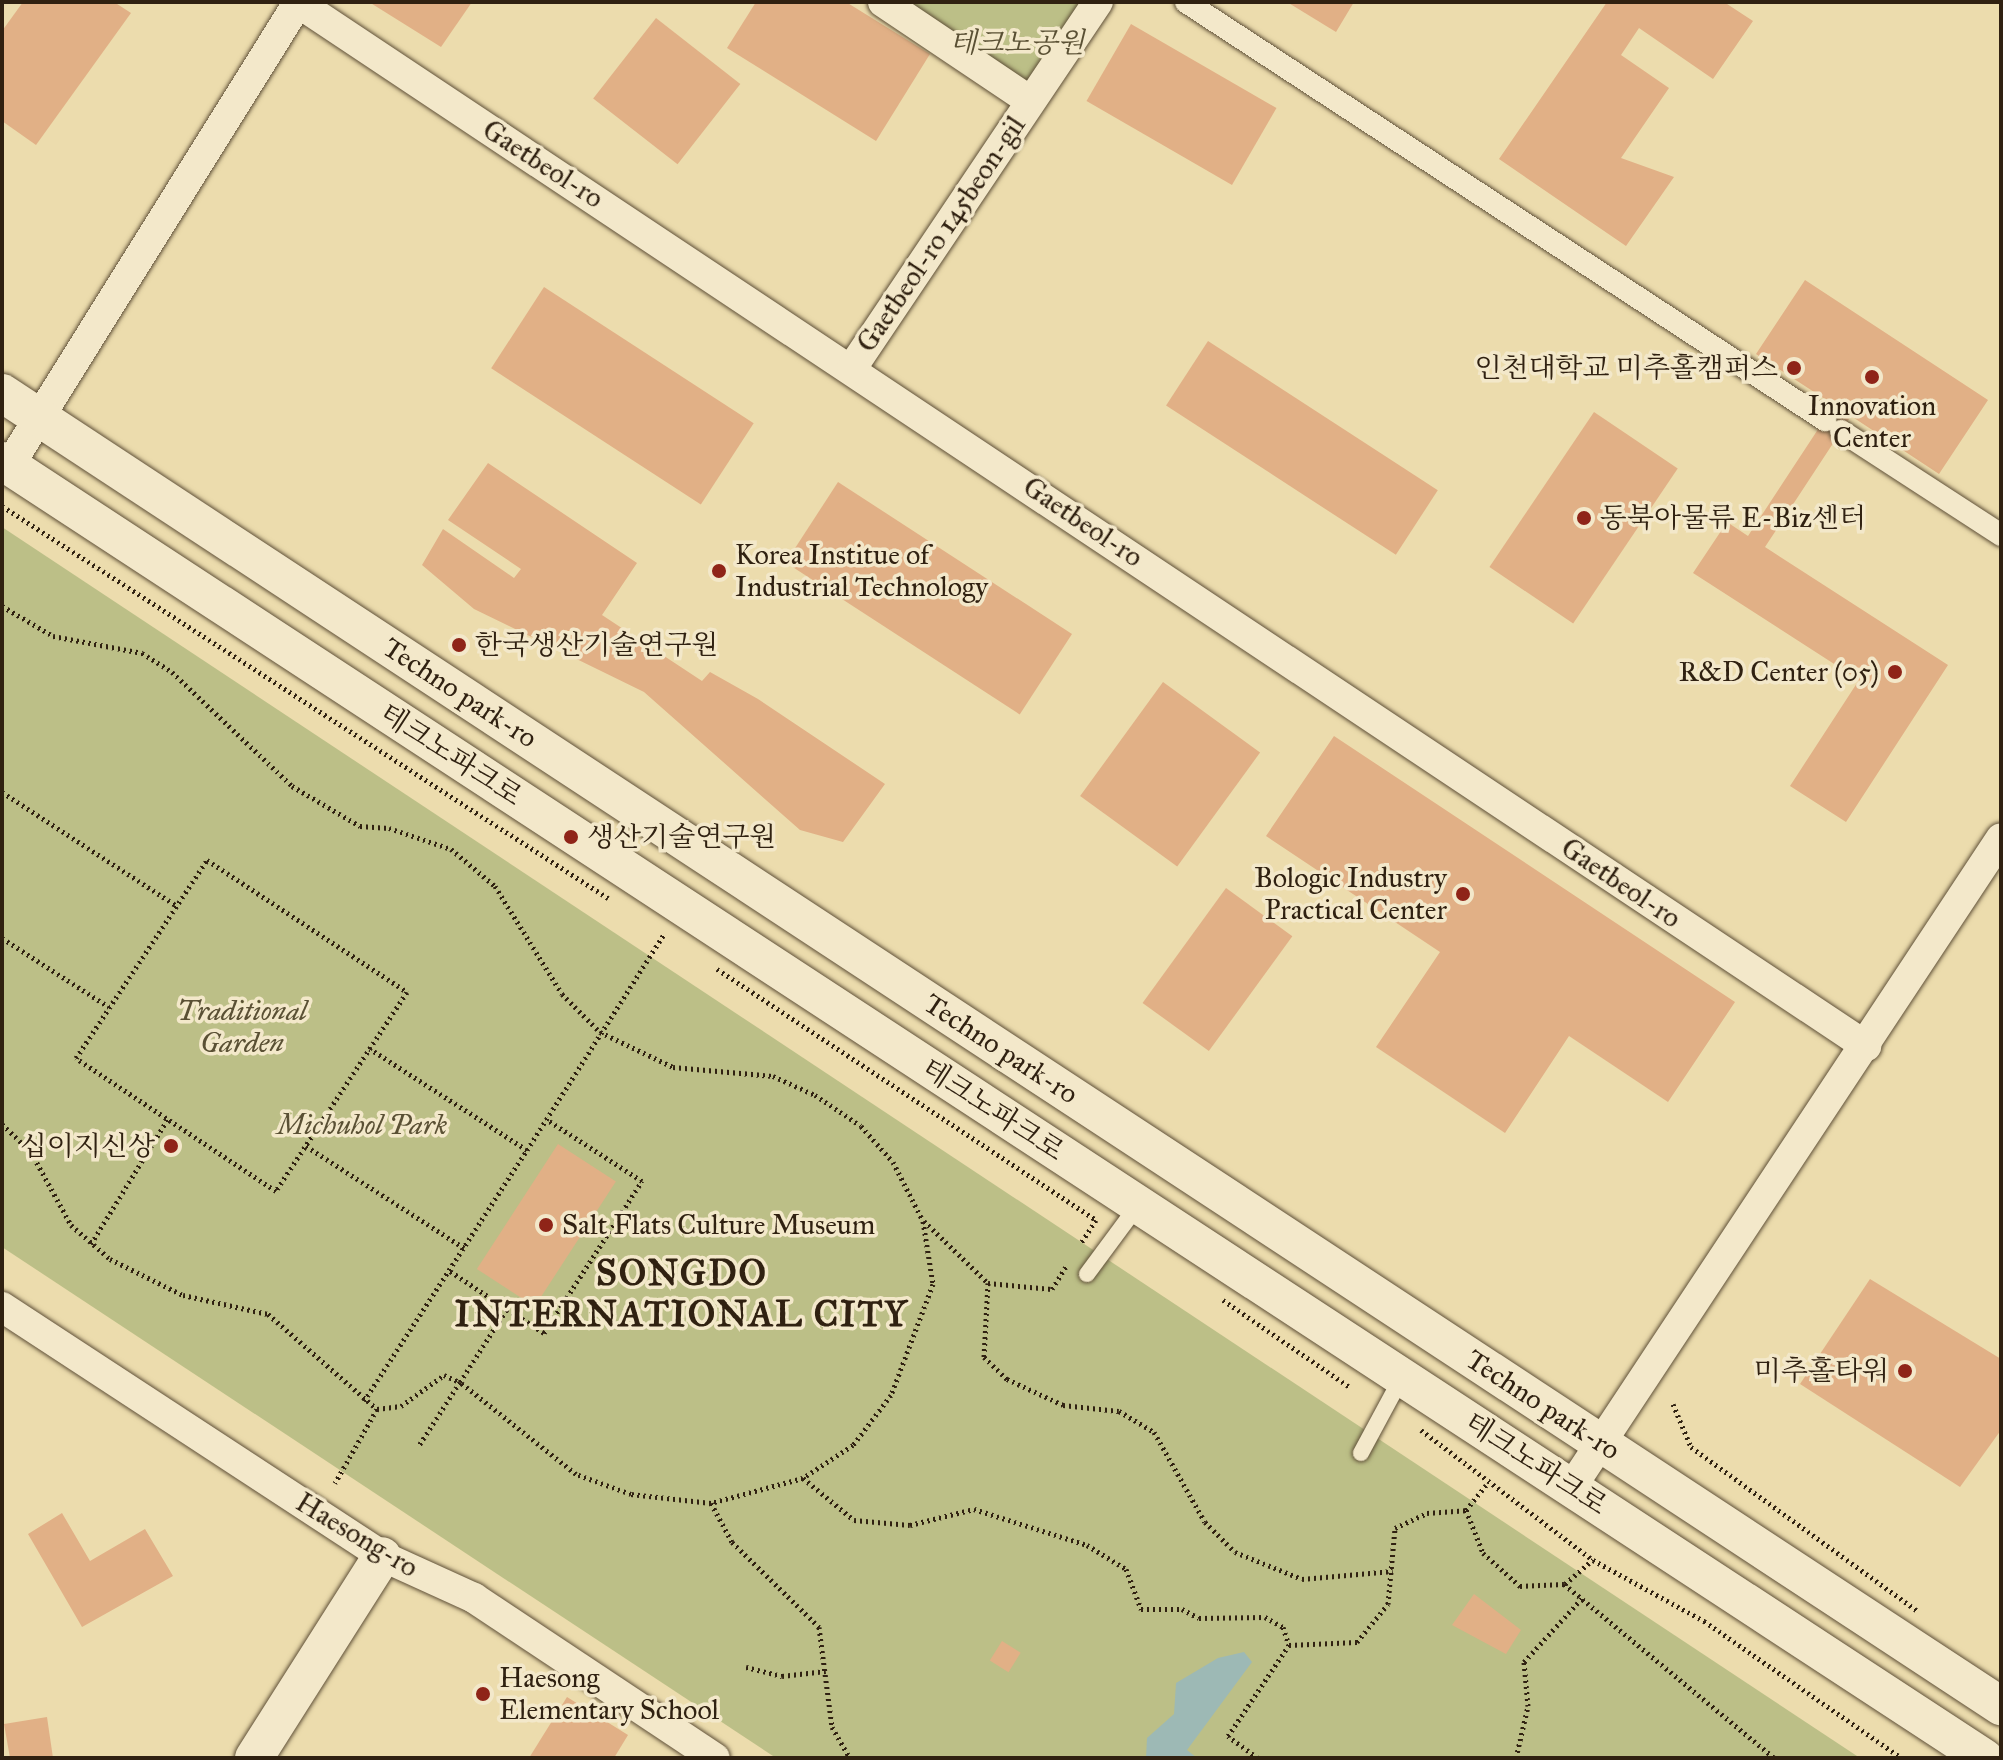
<!DOCTYPE html>
<html>
<head>
<meta charset="utf-8">
<style>
	body { margin:0 }
	#map { position:relative; width:2003px; height:1760px; overflow:hidden; background:#ecdcad; font-family:"IM FELL Great Primer","Noto Serif KR",serif }
	div>[style] { position:absolute }
	.green>* { inset:0; background:#bcbf87 }
	.water>* { inset:0; background:#9db9b5 }
	.building>* { inset:0; background:#e1b086; transform-origin:0 0 }
	.path>* { height:5px; margin-top:-2.5px; transform-origin:0; background:repeating-linear-gradient(90deg,#302111 0 2px,transparent 0 6px) }
	.roads { filter:drop-shadow(0 0 2px #5f5038) drop-shadow(0 0 2px #5f5038) }
	.service>* { height:16px; margin:-8px; padding:0 8px; transform-origin:8px; border-radius:8px; background:#f3e8ca }
	.pedestrian>* { height:22px; margin:-11px; padding:0 11px; transform-origin:11px; border-radius:11px; background:#f3e8ca }
	.minor>* { height:30px; margin:-15px; padding:0 15px; transform-origin:15px; border-radius:15px; background:#f3e8ca }
	.tertiary>* { height:38px; margin:-19px; padding:0 19px; transform-origin:19px; border-radius:19px; background:#f3e8ca }
	.dots>* { width:22px; height:22px; translate:-50% -50%; box-sizing:border-box; border:4px solid #f3e8ca; border-radius:50% }
	span { translate:-50% -50%; white-space:nowrap; text-align:center; line-height:1.15; -webkit-text-stroke:7px #f3e8ca; paint-order:stroke }
	.park-label { font-size:28px; color:#5a5034; font-style:italic }
	.street-label { font-size:28px; color:#302111 }
	.poi-label { font-size:28px; color:#302111 }
	.right { translate:-100% -50%; text-align:right }
	.left { translate:0 -50%; text-align:left }
	.district-label { font-size:36px; color:#302111; font-weight:700; letter-spacing:2px }
	.frame { position:absolute; inset:0; border:4px solid #302111; pointer-events:none }
</style>
</head>
<body>
<div id="map">
	<div class="green">
		<i style="clip-path:polygon(883px 2px,1095px 2px,1029px 100px)"></i>
		<i style="clip-path:polygon(2px 527px,1860px 1758px,776px 1758px,2px 1247px)"></i>
	</div>
	<div class="water">
		<i style="clip-path:polygon(1244px 1652px,1252px 1662px,1187px 1750px,1197px 1758px,1146px 1758px,1147px 1738px,1174px 1714px,1176px 1683px,1218px 1658px)"></i>
	</div>
	<div class="building">
		<i style="clip-path:polygon(23px 2px,114px 2px,131px 13px,36px 145px,2px 121px,2px 31px)"></i>
		<i style="clip-path:polygon(369px 2px,472px 2px,441px 47px)"></i>
		<i style="clip-path:polygon(756px 2px,846px 2px,930px 54px,876px 141px,727px 48px)"></i>
		<i style="clip-path:polygon(1287px 2px,1354px 2px,1336px 32px)"></i>
		<i style="clip-path:polygon(1607px 2px,1724px 2px,1753px 21px,1713px 79px,1639px 28px,1621px 55px,1669px 88px,1621px 158px,1674px 177px,1626px 246px,1499px 159px)"></i>
		<i style="left:656px;top:18px;width:107px;height:102px;rotate:38deg"></i>
		<i style="left:1131px;top:24px;width:168px;height:89px;rotate:30deg"></i>
		<i style="clip-path:polygon(1805px 280px,1988px 400px,1939px 474px,1851px 416px,1765px 547px,1948px 665px,1846px 822px,1790px 786px,1859px 680px,1693px 573px,1727px 522px,1748px 536px,1834px 405px,1756px 354px)"></i>
		<i style="left:544px;top:287px;width:250px;height:97px;rotate:33deg"></i>
		<i style="left:1208px;top:341px;width:274px;height:77px;rotate:33deg"></i>
		<i style="left:1594px;top:412px;width:101px;height:187px;rotate:34deg"></i>
		<i style="clip-path:polygon(488px 463px,637px 563px,602px 615px,702px 681px,710px 672px,758px 699px,885px 784px,843px 842px,800px 830px,644px 692px,474px 609px,422px 565px,443px 529px,514px 578px,521px 569px,448px 520px)"></i>
		<i style="left:838px;top:482px;width:279px;height:96px;rotate:33deg"></i>
		<i style="left:1163px;top:682px;width:120px;height:141px;rotate:36deg"></i>
		<i style="clip-path:polygon(1334px 736px,1735px 1002px,1668px 1102px,1569px 1036px,1505px 1133px,1376px 1047px,1440px 952px,1266px 836px)"></i>
		<i style="left:1226px;top:888px;width:82px;height:142px;rotate:36deg"></i>
		<i style="left:558px;top:1144px;width:69px;height:149px;rotate:33deg"></i>
		<i style="clip-path:polygon(1870px 1279px,2001px 1359px,2001px 1430px,1960px 1487px,1800px 1384px)"></i>
		<i style="clip-path:polygon(62px 1513px,90px 1561px,145px 1529px,173px 1576px,82px 1627px,28px 1534px)"></i>
		<i style="clip-path:polygon(1474px 1594px,1521px 1630px,1506px 1654px,1452px 1625px)"></i>
		<i style="left:1002px;top:1641px;width:22px;height:23px;rotate:32deg"></i>
		<i style="clip-path:polygon(567px 1697px,628px 1735px,614px 1758px,529px 1758px)"></i>
		<i style="clip-path:polygon(47px 1717px,53px 1758px,10px 1758px,4px 1724px)"></i>
	</div>
	<div class="path">
		<i style="left:2px;top:506px;width:722px;rotate:32.9deg"></i>
		<i style="left:2px;top:606px;width:59px;rotate:30.5deg"></i>
		<i style="left:53px;top:636px;width:91px;rotate:10.8deg"></i>
		<i style="left:142px;top:653px;width:36px;rotate:32deg"></i>
		<i style="left:172px;top:672px;width:166px;rotate:43.5deg"></i>
		<i style="left:292px;top:786px;width:79px;rotate:30.5deg"></i>
		<i style="left:360px;top:826px;width:29px;rotate:4deg"></i>
		<i style="left:389px;top:828px;width:65px;rotate:18.7deg"></i>
		<i style="left:451px;top:849px;width:57px;rotate:40.1deg"></i>
		<i style="left:495px;top:886px;width:127px;rotate:58.2deg"></i>
		<i style="left:562px;top:994px;width:54px;rotate:45deg"></i>
		<i style="left:600px;top:1032px;width:81px;rotate:25.6deg"></i>
		<i style="left:673px;top:1067px;width:100px;rotate:5.1deg"></i>
		<i style="left:773px;top:1076px;width:46px;rotate:24.3deg"></i>
		<i style="left:815px;top:1095px;width:55px;rotate:34deg"></i>
		<i style="left:861px;top:1126px;width:48px;rotate:48.4deg"></i>
		<i style="left:893px;top:1162px;width:66px;rotate:63deg"></i>
		<i style="left:923px;top:1221px;width:64px;rotate:81deg"></i>
		<i style="left:933px;top:1284px;width:119px;rotate:110.7deg"></i>
		<i style="left:891px;top:1395px;width:63px;rotate:127.2deg"></i>
		<i style="left:853px;top:1445px;width:60px;rotate:146.6deg"></i>
		<i style="left:803px;top:1478px;width:95px;rotate:164.8deg"></i>
		<i style="left:711px;top:1503px;width:81px;rotate:-173.6deg"></i>
		<i style="left:631px;top:1494px;width:59px;rotate:-160deg"></i>
		<i style="left:576px;top:1474px;width:148px;rotate:-141.6deg"></i>
		<i style="left:460px;top:1382px;width:77px;rotate:122.9deg"></i>
		<i style="left:2px;top:792px;width:209px;rotate:33.1deg"></i>
		<i style="left:207px;top:860px;width:240px;rotate:33.4deg"></i>
		<i style="left:407px;top:992px;width:238px;rotate:123.4deg"></i>
		<i style="left:276px;top:1191px;width:240px;rotate:-146.4deg"></i>
		<i style="left:76px;top:1058px;width:237px;rotate:-56.5deg"></i>
		<i style="left:2px;top:938px;width:127px;rotate:32.8deg"></i>
		<i style="left:717px;top:969px;width:455px;rotate:33.5deg"></i>
		<i style="left:1096px;top:1220px;width:27px;rotate:123deg"></i>
		<i style="left:2px;top:1124px;width:40px;rotate:44deg"></i>
		<i style="left:31px;top:1152px;width:83px;rotate:61.3deg"></i>
		<i style="left:71px;top:1225px;width:52px;rotate:41.1deg"></i>
		<i style="left:110px;top:1259px;width:81px;rotate:26.3deg"></i>
		<i style="left:183px;top:1295px;width:87px;rotate:12.6deg"></i>
		<i style="left:268px;top:1314px;width:145px;rotate:41.1deg"></i>
		<i style="left:377px;top:1409px;width:85px;rotate:119.6deg"></i>
		<i style="left:306px;top:1146px;width:188px;rotate:32.8deg"></i>
		<i style="left:527px;top:1150px;width:256px;rotate:-57.6deg"></i>
		<i style="left:924px;top:1221px;width:89px;rotate:44.1deg"></i>
		<i style="left:988px;top:1283px;width:64px;rotate:5.4deg"></i>
		<i style="left:1052px;top:1289px;width:28px;rotate:-58deg"></i>
		<i style="left:91px;top:1244px;width:147px;rotate:-58.4deg"></i>
		<i style="left:988px;top:1283px;width:74px;rotate:93.1deg"></i>
		<i style="left:984px;top:1357px;width:32px;rotate:44deg"></i>
		<i style="left:1007px;top:1379px;width:62px;rotate:24.9deg"></i>
		<i style="left:1063px;top:1405px;width:56px;rotate:6.1deg"></i>
		<i style="left:1119px;top:1411px;width:41px;rotate:31deg"></i>
		<i style="left:1154px;top:1432px;width:103px;rotate:60.5deg"></i>
		<i style="left:1205px;top:1522px;width:42px;rotate:45deg"></i>
		<i style="left:1235px;top:1552px;width:72px;rotate:21.9deg"></i>
		<i style="left:1302px;top:1579px;width:91px;rotate:-5deg"></i>
		<i style="left:1223px;top:1300px;width:155px;rotate:34.5deg"></i>
		<i style="left:507px;top:1309px;width:44px;rotate:33deg"></i>
		<i style="left:544px;top:1333px;width:181px;rotate:-57.2deg"></i>
		<i style="left:642px;top:1181px;width:114px;rotate:-147.1deg"></i>
		<i style="left:364px;top:1401px;width:299px;rotate:-57deg"></i>
		<i style="left:527px;top:1150px;width:187px;rotate:-147.2deg"></i>
		<i style="left:1673px;top:1404px;width:47px;rotate:67.3deg"></i>
		<i style="left:1691px;top:1447px;width:281px;rotate:35.9deg"></i>
		<i style="left:377px;top:1409px;width:24px;rotate:-7deg"></i>
		<i style="left:401px;top:1406px;width:53px;rotate:-35.8deg"></i>
		<i style="left:444px;top:1375px;width:17px;rotate:24deg"></i>
		<i style="left:460px;top:1382px;width:87px;rotate:-57.2deg"></i>
		<i style="left:507px;top:1309px;width:69px;rotate:-146.3deg"></i>
		<i style="left:1421px;top:1430px;width:216px;rotate:37.1deg"></i>
		<i style="left:1593px;top:1560px;width:127px;rotate:28.8deg"></i>
		<i style="left:1704px;top:1621px;width:241px;rotate:34.7deg"></i>
		<i style="left:803px;top:1478px;width:66px;rotate:39.5deg"></i>
		<i style="left:854px;top:1520px;width:56px;rotate:5.1deg"></i>
		<i style="left:910px;top:1525px;width:66px;rotate:-14deg"></i>
		<i style="left:974px;top:1509px;width:119px;rotate:17.7deg"></i>
		<i style="left:1087px;top:1545px;width:46px;rotate:31.6deg"></i>
		<i style="left:1126px;top:1569px;width:43px;rotate:69.4deg"></i>
		<i style="left:1141px;top:1609px;width:41px"></i>
		<i style="left:1182px;top:1609px;width:19px;rotate:28deg"></i>
		<i style="left:1199px;top:1618px;width:66px;rotate:-0.9deg"></i>
		<i style="left:1265px;top:1617px;width:21px;rotate:29deg"></i>
		<i style="left:1283px;top:1627px;width:19px;rotate:72deg"></i>
		<i style="left:711px;top:1503px;width:44px;rotate:61.7deg"></i>
		<i style="left:732px;top:1542px;width:122px;rotate:44.3deg"></i>
		<i style="left:819px;top:1627px;width:101px;rotate:82.6deg"></i>
		<i style="left:832px;top:1727px;width:36px;rotate:60deg"></i>
		<i style="left:1466px;top:1510px;width:32px;rotate:-51deg"></i>
		<i style="left:1565px;top:1584px;width:37px;rotate:-41deg"></i>
		<i style="left:746px;top:1667px;width:37px;rotate:14deg"></i>
		<i style="left:782px;top:1676px;width:44px;rotate:-6.5deg"></i>
		<i style="left:1258px;top:1758px;width:37px;rotate:-144deg"></i>
		<i style="left:1228px;top:1736px;width:110px;rotate:-56.2deg"></i>
		<i style="left:1289px;top:1645px;width:68px;rotate:-2.5deg"></i>
		<i style="left:1357px;top:1642px;width:49px;rotate:-50.8deg"></i>
		<i style="left:1388px;top:1604px;width:76px;rotate:-84.7deg"></i>
		<i style="left:1395px;top:1528px;width:35px;rotate:-25deg"></i>
		<i style="left:1427px;top:1513px;width:39px;rotate:-4deg"></i>
		<i style="left:1466px;top:1510px;width:46px;rotate:68.4deg"></i>
		<i style="left:1483px;top:1553px;width:50px;rotate:41.7deg"></i>
		<i style="left:1520px;top:1586px;width:44px;rotate:-2.6deg"></i>
		<i style="left:1564px;top:1584px;width:273px;rotate:39.6deg"></i>
		<i style="left:1516px;top:1758px;width:53px;rotate:-77deg"></i>
		<i style="left:1528px;top:1706px;width:44px;rotate:-95.2deg"></i>
		<i style="left:1524px;top:1662px;width:88px;rotate:-47.8deg"></i>
	</div>
	<div class="roads">
		<div class="service">
			<i style="left:1087px;top:1274px;width:86px;rotate:-53.5deg"></i>
			<i style="left:1361px;top:1453px;width:86px;rotate:-61.7deg"></i>
		</div>
		<div class="pedestrian">
			<i style="left:1186px;top:2px;width:764px;rotate:33.19deg"></i>
			<i style="left:1841px;top:431px;width:191px;rotate:33deg"></i>
		</div>
		<div class="minor">
			<i style="left:297px;top:2px;width:1885px;rotate:33.64deg"></i>
			<i style="left:883px;top:2px;width:176px;rotate:33.9deg"></i>
			<i style="left:852px;top:368px;width:441px;rotate:-56.1deg"></i>
			<i style="left:9px;top:466px;width:546px;rotate:-58.03deg"></i>
			<i style="left:2px;top:1307px;width:454px;rotate:33.2deg"></i>
			<i style="left:382px;top:1556px;width:101px;rotate:24.5deg"></i>
			<i style="left:474px;top:1598px;width:289px;rotate:33.6deg"></i>
			<i style="left:1571px;top:1488px;width:779px;rotate:-56.51deg"></i>
		</div>
		<div class="tertiary">
			<i style="left:2px;top:393px;width:2392px;rotate:33.3deg"></i>
			<i style="left:2px;top:461px;width:2369px;rotate:33.2deg"></i>
			<i style="left:254px;top:1758px;width:239px;rotate:-57.6deg"></i>
		</div>
	</div>
	<div class="dots">
		<i style="left:1794px;top:368px;background:#8f2418"></i>
		<i style="left:1872px;top:377px;background:#8f2418"></i>
		<i style="left:1584px;top:518px;background:#8f2418"></i>
		<i style="left:719px;top:571px;background:#8f2418"></i>
		<i style="left:459px;top:645px;background:#8f2418"></i>
		<i style="left:1895px;top:672px;background:#8f2418"></i>
		<i style="left:571px;top:837px;background:#8f2418"></i>
		<i style="left:1463px;top:894px;background:#8f2418"></i>
		<i style="left:171px;top:1146px;background:#8f2418"></i>
		<i style="left:546px;top:1225px;background:#8f2418"></i>
		<i style="left:1905px;top:1371px;background:#8f2418"></i>
		<i style="left:483px;top:1694px;background:#8f2418"></i>
	</div>
	<div class="park-label">
		<span style="left:1017px;top:43px">테크노공원</span>
		<span style="left:242px;top:1027px">Traditional<br>Garden</span>
		<span style="left:362px;top:1125px">Michuhol Park</span>
	</div>
	<div class="street-label">
		<span style="left:543px;top:164px;rotate:33deg">Gaetbeol-ro</span>
		<span style="left:941px;top:234px;rotate:-56deg">Gaetbeol-ro 145beon-gil</span>
		<span style="left:1083px;top:522px;rotate:34deg">Gaetbeol-ro</span>
		<span style="left:460px;top:693px;rotate:33deg">Techno park-ro</span>
		<span style="left:451px;top:755px;rotate:33deg">테크노파크로</span>
		<span style="left:1621px;top:883px;rotate:34deg">Gaetbeol-ro</span>
		<span style="left:1001px;top:1049px;rotate:33deg">Techno park-ro</span>
		<span style="left:993px;top:1110px;rotate:33deg">테크노파크로</span>
		<span style="left:1543px;top:1405px;rotate:33deg">Techno park-ro</span>
		<span style="left:1536px;top:1464px;rotate:33deg">테크노파크로</span>
		<span style="left:357px;top:1535px;rotate:31deg">Haesong-ro</span>
	</div>
	<div class="poi-label">
		<span class="right" style="left:1778px;top:368px">인천대학교 미추홀캠퍼스</span>
		<span style="left:1872px;top:422px">Innovation<br>Center</span>
		<span class="left" style="left:1600px;top:518px">동북아물류 E-Biz센터</span>
		<span class="left" style="left:735px;top:571px">Korea Institue of<br>Industrial Technology</span>
		<span class="left" style="left:475px;top:645px">한국생산기술연구원</span>
		<span class="right" style="left:1879px;top:672px">R&amp;D Center (05)</span>
		<span class="left" style="left:587px;top:837px">생산기술연구원</span>
		<span class="right" style="left:1447px;top:894px">Bologic Industry<br>Practical Center</span>
		<span class="right" style="left:155px;top:1146px">십이지신상</span>
		<span class="left" style="left:562px;top:1225px">Salt Flats Culture Museum</span>
		<span class="right" style="left:1889px;top:1371px">미추홀타워</span>
		<span class="left" style="left:499px;top:1694px">Haesong<br>Elementary School</span>
	</div>
	<div class="district-label">
		<span style="left:682px;top:1294px">SONGDO<br>INTERNATIONAL CITY</span>
	</div>
	<div class="frame"></div>
</div>
</body>
</html>
